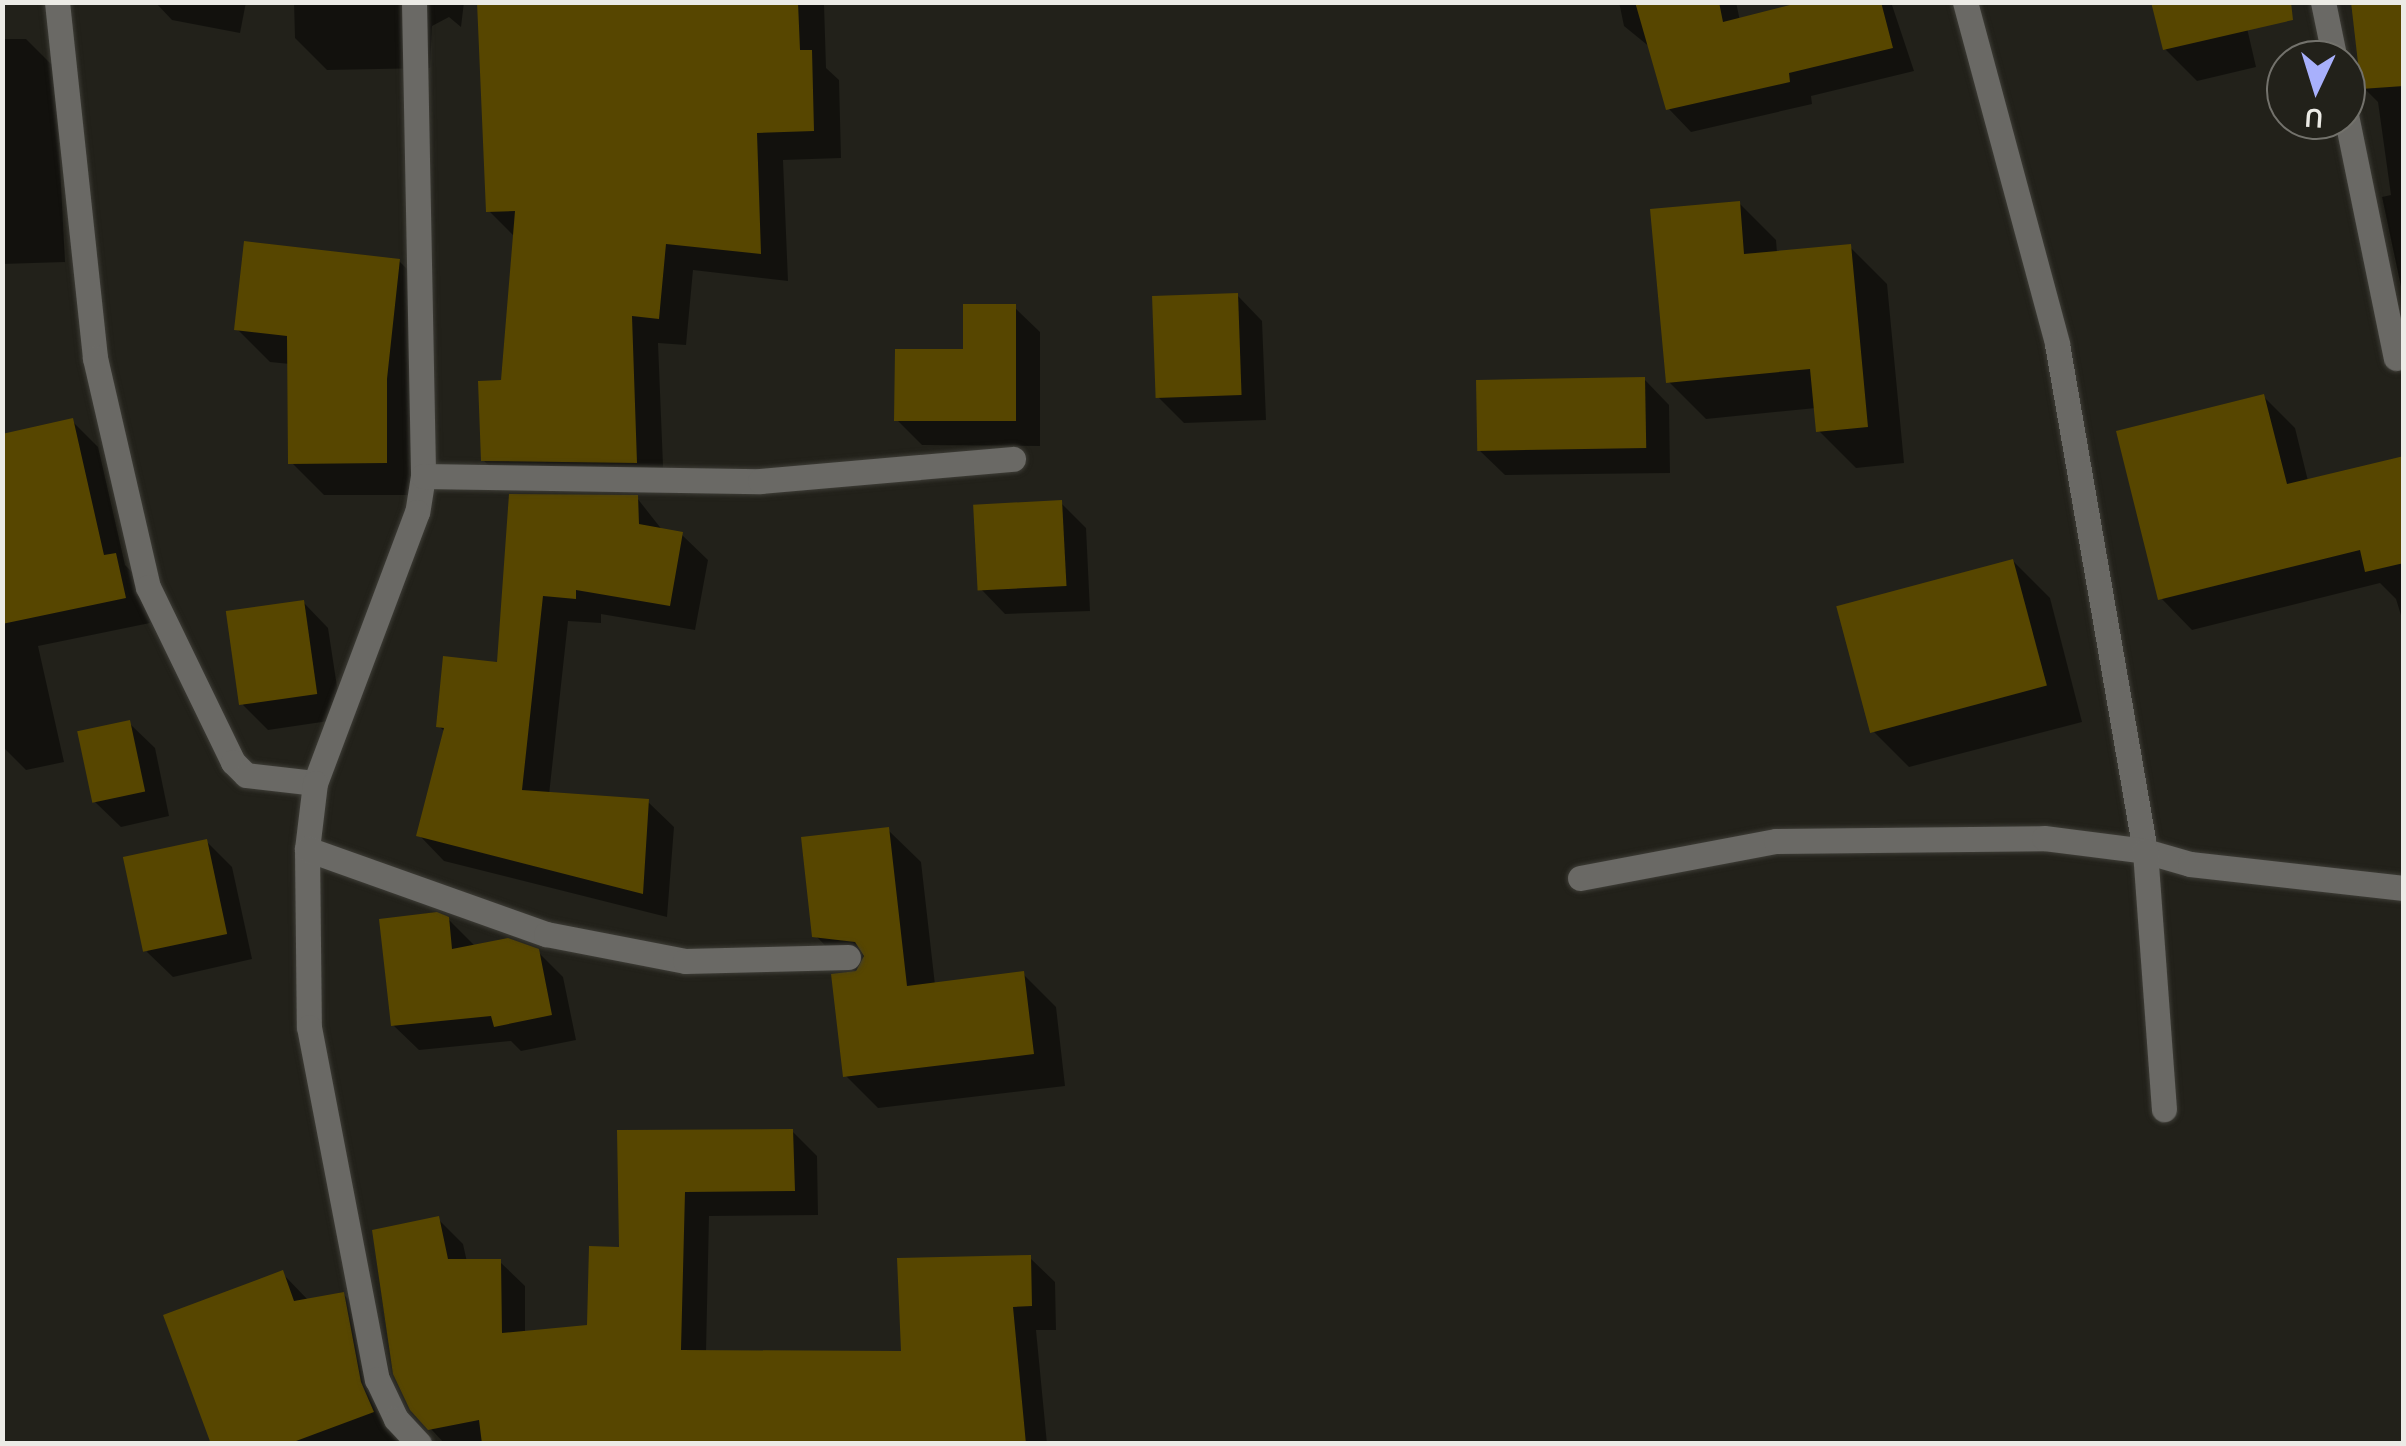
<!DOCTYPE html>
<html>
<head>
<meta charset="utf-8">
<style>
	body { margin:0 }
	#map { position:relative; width:2406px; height:1446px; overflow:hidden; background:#22211a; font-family:Karla,sans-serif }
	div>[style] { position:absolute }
	.shadow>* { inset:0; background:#0007 }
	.building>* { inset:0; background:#574600; transform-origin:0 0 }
	.roads { filter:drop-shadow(0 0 2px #3e3d37) drop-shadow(0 0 2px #3e3d37) }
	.minor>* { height:25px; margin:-12.5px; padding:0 12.5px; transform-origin:12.5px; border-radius:12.5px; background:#6a6965 }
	span { translate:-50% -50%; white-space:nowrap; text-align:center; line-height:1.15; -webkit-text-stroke:9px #22211a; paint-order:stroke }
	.frame { position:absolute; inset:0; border:5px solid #ecebe6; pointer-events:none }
	.north { position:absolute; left:2266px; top:40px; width:100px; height:100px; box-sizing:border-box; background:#22211a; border:2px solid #73726c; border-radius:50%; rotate:184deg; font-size:28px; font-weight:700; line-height:40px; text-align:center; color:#ecebe6 }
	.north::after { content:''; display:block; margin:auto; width:35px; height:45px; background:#a8b0fc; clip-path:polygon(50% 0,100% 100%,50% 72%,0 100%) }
</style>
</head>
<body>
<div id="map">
	<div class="shadow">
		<i style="clip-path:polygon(155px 2px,246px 2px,240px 33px,172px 20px)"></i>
		<i style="clip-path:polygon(294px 2px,464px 2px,461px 27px,449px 17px,432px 26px,430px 68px,327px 70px,295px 38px)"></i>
		<i style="clip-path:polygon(480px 2px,824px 4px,826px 68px,839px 80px,841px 158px,783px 160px,788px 281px,693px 270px,686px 345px,658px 343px,664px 490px,511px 487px,483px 460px,504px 382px,515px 237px,489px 211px)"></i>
		<i style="clip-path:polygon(1619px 2px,1736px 2px,1740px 21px,1812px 2px,1891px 2px,1914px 71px,1811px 96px,1812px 104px,1691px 132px,1668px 108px,1651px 48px,1624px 26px)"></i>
		<i style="clip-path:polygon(2241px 2px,2256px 67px,2197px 81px,2165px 49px)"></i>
		<i style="clip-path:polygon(2404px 2px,2404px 301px,2382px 197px,2391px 195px,2378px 102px,2364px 88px)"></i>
		<i style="clip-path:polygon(2px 39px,26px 39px,55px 68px,65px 262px,2px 264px)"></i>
		<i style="clip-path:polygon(1739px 203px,1776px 240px,1777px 253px,1850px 247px,1887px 284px,1904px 463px,1856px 468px,1819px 431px,1816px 408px,1706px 419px,1669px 382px)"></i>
		<i style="clip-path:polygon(399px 261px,432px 294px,419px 495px,324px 495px,291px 462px,290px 364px,270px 362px,237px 329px)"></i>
		<i style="clip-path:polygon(1237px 295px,1262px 321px,1266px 420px,1184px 423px,1158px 397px)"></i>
		<i style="clip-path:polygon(1014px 307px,1040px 332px,1040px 446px,922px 445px,897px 420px)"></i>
		<i style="clip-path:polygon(1644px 379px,1669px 405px,1670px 473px,1505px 475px,1479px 450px)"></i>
		<i style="clip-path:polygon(2263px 396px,2295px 428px,2308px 481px,2404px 459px,2404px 625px,2396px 599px,2380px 583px,2192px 630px,2161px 598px)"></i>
		<i style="clip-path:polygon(72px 421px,98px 447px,125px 565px,141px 581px,150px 623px,38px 646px,64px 762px,26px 770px,2px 746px,2px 436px)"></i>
		<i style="clip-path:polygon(511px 496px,637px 498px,663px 531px,682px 535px,708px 560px,695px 630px,601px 614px,601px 623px,568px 621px,549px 795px,648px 802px,674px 827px,667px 917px,444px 861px,419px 835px,445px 732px,439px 726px,499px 665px)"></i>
		<i style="clip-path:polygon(1061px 503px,1086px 528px,1090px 611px,1005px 614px,980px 588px)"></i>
		<i style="clip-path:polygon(2013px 561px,2050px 598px,2082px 722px,1909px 767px,1872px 730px)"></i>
		<i style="clip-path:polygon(303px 602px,328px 628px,342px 719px,268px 730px,243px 705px)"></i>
		<i style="clip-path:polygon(129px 723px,155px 748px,169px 816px,121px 827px,95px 802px)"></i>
		<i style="clip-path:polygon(888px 830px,921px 862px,935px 985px,1023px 974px,1056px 1007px,1065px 1086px,878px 1108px,845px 1075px,864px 971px,848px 969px,815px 935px)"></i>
		<i style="clip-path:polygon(206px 841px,232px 867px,252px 959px,173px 977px,147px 952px)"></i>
		<i style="clip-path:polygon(448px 919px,474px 945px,537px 951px,563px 977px,576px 1040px,521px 1051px,511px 1041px,419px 1050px,393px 1025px)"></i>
		<i style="clip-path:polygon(792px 1131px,817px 1156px,818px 1215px,709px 1216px,706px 1353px,903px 1354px,1030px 1258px,1055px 1282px,1056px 1330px,1036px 1330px,1047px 1444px,445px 1444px,430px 1428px,438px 1219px,463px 1244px,467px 1262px,500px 1262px,525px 1286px,525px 1333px,589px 1327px,621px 1250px,619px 1133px)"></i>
		<i style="clip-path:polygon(282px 1273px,309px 1301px,343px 1294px,380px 1331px,407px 1444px,213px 1444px)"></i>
	</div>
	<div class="building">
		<i style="clip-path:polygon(477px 2px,798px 2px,800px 50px,812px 50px,814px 131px,757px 133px,761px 254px,666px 244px,659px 319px,632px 316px,637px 463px,481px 461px,478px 381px,501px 380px,515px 211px,486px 212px)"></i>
		<i style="clip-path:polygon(1635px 2px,1719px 2px,1723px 22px,1802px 2px,1881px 2px,1893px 48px,1789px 73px,1790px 82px,1666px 110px)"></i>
		<i style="clip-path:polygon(2151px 2px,2291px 2px,2293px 20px,2163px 50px)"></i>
		<i style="clip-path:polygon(2351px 2px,2404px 2px,2404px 86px,2361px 89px)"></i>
		<i style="clip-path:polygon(1740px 201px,1744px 254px,1851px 244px,1868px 427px,1816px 432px,1810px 369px,1666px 383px,1650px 209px)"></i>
		<i style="clip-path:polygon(244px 241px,400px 259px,387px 379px,387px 463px,288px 464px,287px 336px,234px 330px)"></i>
		<i style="left:1238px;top:293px;width:102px;height:86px;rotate:88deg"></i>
		<i style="clip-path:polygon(963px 304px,1016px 304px,1016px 421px,894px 421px,895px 349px,963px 349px)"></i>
		<i style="left:1645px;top:377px;width:71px;height:169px;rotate:89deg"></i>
		<i style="clip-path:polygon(2264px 394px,2287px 484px,2404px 456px,2404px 563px,2365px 572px,2360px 550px,2158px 600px,2116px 431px)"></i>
		<i style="clip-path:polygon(73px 418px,104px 555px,116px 553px,126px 598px,2px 624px,2px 434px)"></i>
		<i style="clip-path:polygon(509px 494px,638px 495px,639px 524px,683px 532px,670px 606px,576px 590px,576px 599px,543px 596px,522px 790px,649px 799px,643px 894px,416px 836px,444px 728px,436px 727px,443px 656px,497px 662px)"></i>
		<i style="left:1062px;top:500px;width:86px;height:89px;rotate:87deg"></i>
		<i style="left:2013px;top:559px;width:131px;height:183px;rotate:75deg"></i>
		<i style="left:304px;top:600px;width:95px;height:79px;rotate:82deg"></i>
		<i style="left:130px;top:720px;width:73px;height:54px;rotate:78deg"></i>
		<i style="clip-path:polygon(889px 827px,907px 986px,1024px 971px,1034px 1054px,843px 1077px,831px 974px,856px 971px,864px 956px,855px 942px,812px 937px,801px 837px)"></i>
		<i style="left:207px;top:839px;width:97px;height:86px;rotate:78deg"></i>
		<i style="clip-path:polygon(437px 912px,449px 917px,452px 949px,508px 938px,539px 949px,552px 1015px,494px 1027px,491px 1016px,391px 1026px,379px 919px)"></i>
		<i style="clip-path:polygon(793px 1129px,795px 1191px,685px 1192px,681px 1350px,901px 1351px,897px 1258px,1031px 1255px,1032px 1306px,1013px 1307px,1026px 1444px,482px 1444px,479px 1420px,428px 1430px,410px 1410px,393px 1374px,372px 1230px,439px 1216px,448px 1259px,501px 1259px,502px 1333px,587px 1325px,589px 1246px,619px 1247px,617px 1130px)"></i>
		<i style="clip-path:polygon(283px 1270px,294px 1301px,344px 1292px,361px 1382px,374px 1412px,288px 1444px,211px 1444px,163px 1315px)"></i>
	</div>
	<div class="roads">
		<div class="minor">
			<i style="left:57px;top:2px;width:358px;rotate:83.9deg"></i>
			<i style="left:95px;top:358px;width:235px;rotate:77deg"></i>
			<i style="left:148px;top:587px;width:195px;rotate:64.1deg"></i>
			<i style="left:233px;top:762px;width:18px;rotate:45deg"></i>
			<i style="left:246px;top:775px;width:69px;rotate:6.6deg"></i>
			<i style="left:414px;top:2px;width:474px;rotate:88.9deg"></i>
			<i style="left:423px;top:476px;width:36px;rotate:99deg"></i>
			<i style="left:417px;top:512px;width:290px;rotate:110.6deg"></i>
			<i style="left:315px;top:783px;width:66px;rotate:96.9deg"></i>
			<i style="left:307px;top:849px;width:178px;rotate:89.4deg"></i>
			<i style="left:309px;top:1027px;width:359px;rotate:79.1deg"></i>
			<i style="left:377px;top:1379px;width:44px;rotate:64.6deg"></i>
			<i style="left:396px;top:1419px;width:34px;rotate:47deg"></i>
			<i style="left:1965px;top:2px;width:354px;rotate:74.9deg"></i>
			<i style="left:2057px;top:344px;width:515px;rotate:80.15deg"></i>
			<i style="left:2145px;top:851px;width:47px;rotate:16.1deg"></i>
			<i style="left:2190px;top:864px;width:215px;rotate:6.4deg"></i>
			<i style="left:2323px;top:2px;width:59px;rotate:78.3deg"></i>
			<i style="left:2346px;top:115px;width:248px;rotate:78.4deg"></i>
			<i style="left:423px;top:476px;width:337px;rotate:0.9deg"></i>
			<i style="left:760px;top:481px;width:254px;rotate:-5deg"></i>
			<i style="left:307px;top:849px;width:254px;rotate:19.6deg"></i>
			<i style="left:546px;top:934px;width:142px;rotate:11deg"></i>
			<i style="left:685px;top:961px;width:163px;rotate:-1.4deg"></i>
			<i style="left:1580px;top:878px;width:199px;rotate:-10.7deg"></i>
			<i style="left:1776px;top:841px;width:268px;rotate:-0.6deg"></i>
			<i style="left:2044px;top:838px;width:102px;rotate:7.3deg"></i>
			<i style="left:2145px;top:851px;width:259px;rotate:85.8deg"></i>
		</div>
	</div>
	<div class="frame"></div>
	<div class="north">U</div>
</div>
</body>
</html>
